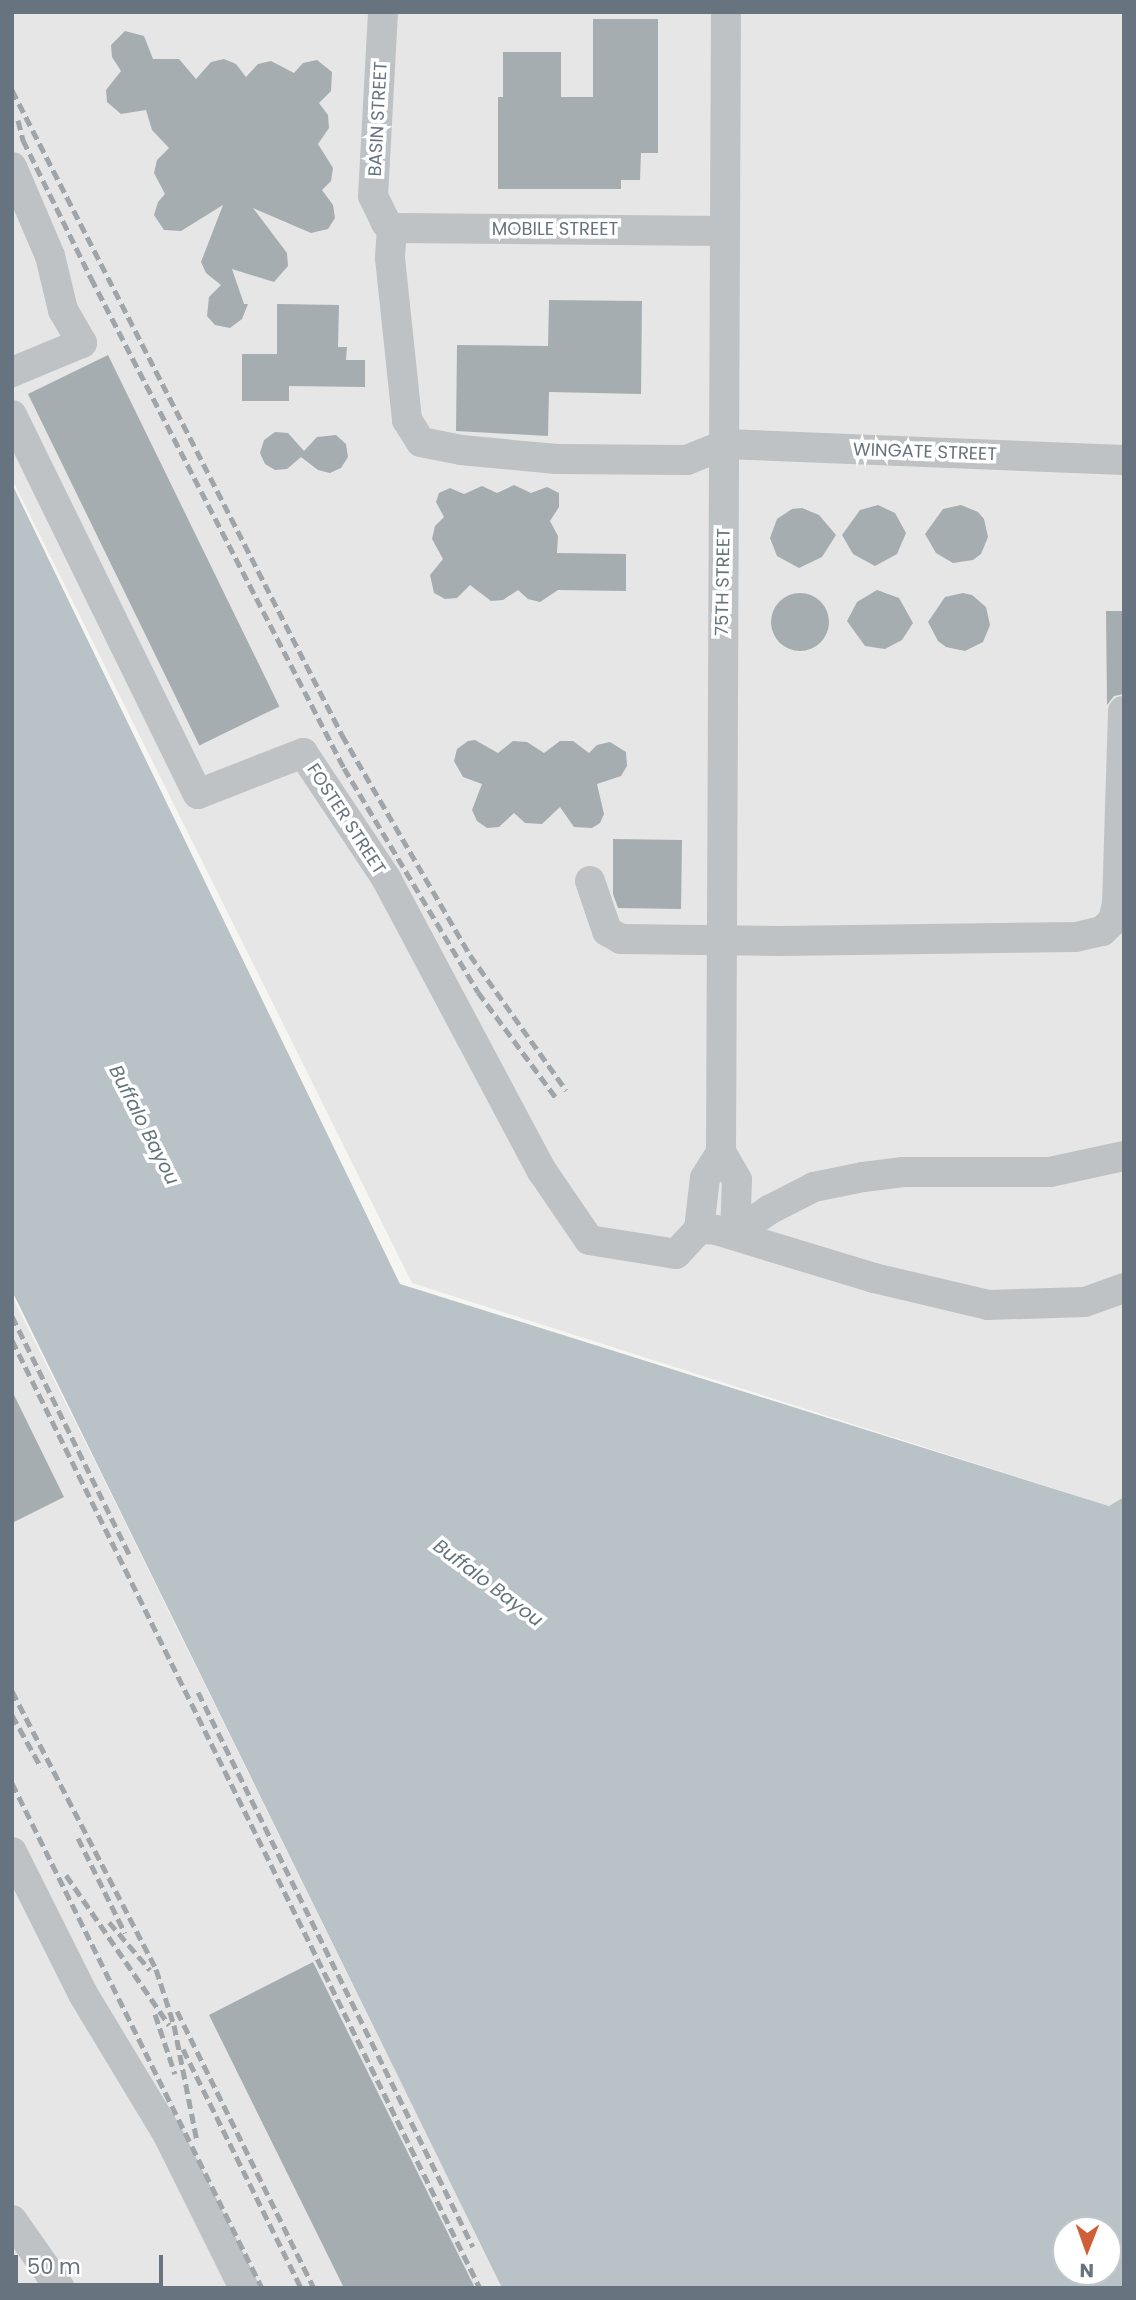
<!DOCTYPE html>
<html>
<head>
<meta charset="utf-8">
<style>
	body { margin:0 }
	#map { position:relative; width:1136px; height:2300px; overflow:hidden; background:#f5f5f2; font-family:Poppins,sans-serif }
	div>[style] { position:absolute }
	.built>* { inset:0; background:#e5e6e5 }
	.water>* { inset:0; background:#b9c2c7 }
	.building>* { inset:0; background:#a6adb1; transform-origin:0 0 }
	.round { border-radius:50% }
	.minor>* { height:30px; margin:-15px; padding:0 15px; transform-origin:15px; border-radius:15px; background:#bec2c5 }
	.rail>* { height:5px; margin-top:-2.5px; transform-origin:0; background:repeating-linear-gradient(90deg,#a0a5aa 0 10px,transparent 0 15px) }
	span { translate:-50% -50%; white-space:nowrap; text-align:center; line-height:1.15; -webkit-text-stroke:7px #fff; paint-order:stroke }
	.street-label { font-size:18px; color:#67747f }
	.water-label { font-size:19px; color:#63757c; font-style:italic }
	.frame { position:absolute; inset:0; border:14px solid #67747f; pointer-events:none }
	.north { position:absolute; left:1052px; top:2216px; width:70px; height:70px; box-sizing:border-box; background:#fff; border:2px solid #c2c7cc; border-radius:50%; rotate:181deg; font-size:19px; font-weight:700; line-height:28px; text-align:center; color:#67747f }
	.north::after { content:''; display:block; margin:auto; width:24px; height:32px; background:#cf5f38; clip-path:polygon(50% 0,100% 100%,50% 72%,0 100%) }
	.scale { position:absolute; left:14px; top:2255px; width:149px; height:32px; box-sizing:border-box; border:4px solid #67747f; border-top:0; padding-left:9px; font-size:21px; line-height:24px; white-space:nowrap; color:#67747f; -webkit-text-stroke:5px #fff; paint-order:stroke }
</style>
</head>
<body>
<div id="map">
	<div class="built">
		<i style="clip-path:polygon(12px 12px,1124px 12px,1124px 1497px,1109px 1506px,412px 1283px,12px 479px)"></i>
		<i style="clip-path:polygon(12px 1296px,99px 1470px,502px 2288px,12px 2288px)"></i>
	</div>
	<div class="water">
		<i style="clip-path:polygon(evenodd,12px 484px,400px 1284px,1109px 1506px,1124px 1497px,1124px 2288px,502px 2288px,12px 1291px,12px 484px,1066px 2230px,1108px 2230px,1108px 2272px,1066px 2272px,1066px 2230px)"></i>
	</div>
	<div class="building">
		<i style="clip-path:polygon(593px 19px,658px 19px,658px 153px,641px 153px,640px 180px,621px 180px,621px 189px,498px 189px,498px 97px,503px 97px,503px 52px,561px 52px,561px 97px,593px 97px)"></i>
		<i style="clip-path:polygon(125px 31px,144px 36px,153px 59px,179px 59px,196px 79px,211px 62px,224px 59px,236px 64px,246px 77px,258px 64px,271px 61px,294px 73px,303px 63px,317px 60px,332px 72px,331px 91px,319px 103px,328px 115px,329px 128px,318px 144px,333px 168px,331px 181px,322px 190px,333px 205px,335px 218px,328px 229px,311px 233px,253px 208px,287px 253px,288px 266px,274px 282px,232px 269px,244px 304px,248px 304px,242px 319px,230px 328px,215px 325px,207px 316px,209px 297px,221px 285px,206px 273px,201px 262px,223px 205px,181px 231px,164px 230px,154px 215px,158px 202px,165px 194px,154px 173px,157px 160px,169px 148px,152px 130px,146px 110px,121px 114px,107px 102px,106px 90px,121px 71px,112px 57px,111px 45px)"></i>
		<i style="clip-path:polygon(549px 300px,642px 301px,641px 394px,549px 392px,548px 436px,456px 431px,457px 345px,548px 346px)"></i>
		<i style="clip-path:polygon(277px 304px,339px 305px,338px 347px,347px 347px,346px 360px,365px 360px,365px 387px,289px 386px,289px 401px,242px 401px,242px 354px,277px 354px)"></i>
		<i style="left:108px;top:355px;width:391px;height:89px;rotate:64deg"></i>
		<i style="clip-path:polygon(275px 432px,288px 433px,304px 451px,317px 437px,336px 435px,346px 444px,348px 457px,341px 468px,330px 473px,318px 470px,301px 457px,287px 469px,275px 470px,265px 464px,260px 453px,264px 440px)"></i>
		<i style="clip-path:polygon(514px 485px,531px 493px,547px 487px,559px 493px,559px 507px,550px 521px,558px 536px,557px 553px,626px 554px,626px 591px,558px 590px,540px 602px,528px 599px,518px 590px,503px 600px,491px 601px,470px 585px,457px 598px,445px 599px,434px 593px,430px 575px,443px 559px,432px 539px,435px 526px,444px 517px,436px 502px,439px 493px,450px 488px,464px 494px,482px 486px,497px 493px)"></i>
		<i style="clip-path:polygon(878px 505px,895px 513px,906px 533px,897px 554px,875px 566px,853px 554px,842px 535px,860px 510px)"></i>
		<i style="clip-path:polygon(961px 505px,978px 512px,984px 519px,988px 537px,981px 554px,973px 560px,953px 563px,936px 553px,925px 534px,943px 509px)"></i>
		<i style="clip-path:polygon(802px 508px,819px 515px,836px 535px,822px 557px,799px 568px,777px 556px,770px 538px,777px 519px,792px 509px)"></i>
		<i style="clip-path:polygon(877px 590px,899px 598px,913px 623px,902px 640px,885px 649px,865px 646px,847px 621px,857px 602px)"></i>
		<i class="round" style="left:771px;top:593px;width:58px;height:58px"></i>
		<i style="clip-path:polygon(963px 593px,972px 595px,986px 607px,990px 625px,983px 642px,965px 651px,946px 647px,938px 641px,928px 622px,945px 597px)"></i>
		<i style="clip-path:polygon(1106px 611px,1124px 611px,1124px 694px,1114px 696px,1107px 705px)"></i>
		<i style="clip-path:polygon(475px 740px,498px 753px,513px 741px,527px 742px,544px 753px,560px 741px,573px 741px,589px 753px,597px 745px,610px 742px,626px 752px,627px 766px,621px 776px,597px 784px,604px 814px,600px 823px,592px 828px,574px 827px,560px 807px,542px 824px,525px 823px,514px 813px,499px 827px,487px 828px,477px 821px,472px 810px,482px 784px,463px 777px,454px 761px,457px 749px,468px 741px)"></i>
		<i style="clip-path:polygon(613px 839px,682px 840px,681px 909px,618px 908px,613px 894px)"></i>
		<i style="clip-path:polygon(12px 1391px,64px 1497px,12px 1523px)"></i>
		<i style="clip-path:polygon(313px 1962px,475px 2288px,344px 2288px,209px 2015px)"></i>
	</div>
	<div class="minor">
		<i style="left:383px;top:12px;width:184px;rotate:93.1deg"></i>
		<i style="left:373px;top:196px;width:30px;rotate:64deg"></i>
		<i style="left:386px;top:223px;width:8px;rotate:40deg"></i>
		<i style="left:392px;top:228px;width:333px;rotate:0.5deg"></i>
		<i style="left:12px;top:167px;width:97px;rotate:66.9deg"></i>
		<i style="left:50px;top:256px;width:56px;rotate:76.5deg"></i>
		<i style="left:63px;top:310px;width:38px;rotate:60deg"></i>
		<i style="left:82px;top:343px;width:76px;rotate:157.5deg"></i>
		<i style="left:392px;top:228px;width:30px;rotate:94deg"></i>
		<i style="left:390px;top:258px;width:163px;rotate:84deg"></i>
		<i style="left:407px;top:420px;width:26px;rotate:58deg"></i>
		<i style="left:421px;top:442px;width:41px;rotate:11.3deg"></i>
		<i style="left:461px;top:450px;width:96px;rotate:5.4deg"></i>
		<i style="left:557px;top:459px;width:130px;rotate:0.4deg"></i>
		<i style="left:687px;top:460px;width:42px;rotate:-22.3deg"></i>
		<i style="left:726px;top:444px;width:398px;rotate:2.3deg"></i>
		<i style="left:12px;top:415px;width:422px;rotate:63.9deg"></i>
		<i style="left:198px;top:794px;width:113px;rotate:-21.3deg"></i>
		<i style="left:303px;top:753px;width:150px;rotate:56.4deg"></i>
		<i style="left:386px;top:878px;width:332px;rotate:62deg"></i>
		<i style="left:542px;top:1171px;width:83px;rotate:55.7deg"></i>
		<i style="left:589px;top:1240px;width:88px;rotate:9.1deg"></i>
		<i style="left:676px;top:1254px;width:34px;rotate:-47deg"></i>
		<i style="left:699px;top:1229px;width:17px;rotate:3deg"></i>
		<i style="left:716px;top:1230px;width:165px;rotate:16.9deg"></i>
		<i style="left:874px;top:1278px;width:117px;rotate:13.3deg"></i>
		<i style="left:988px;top:1305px;width:97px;rotate:-1.8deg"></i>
		<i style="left:1085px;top:1302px;width:41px;rotate:-19.7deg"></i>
		<i style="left:590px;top:881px;width:53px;rotate:71.2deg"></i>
		<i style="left:607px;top:931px;width:16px;rotate:30deg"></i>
		<i style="left:621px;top:939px;width:160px;rotate:0.7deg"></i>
		<i style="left:781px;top:941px;width:295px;rotate:-0.8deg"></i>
		<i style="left:1076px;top:937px;width:27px;rotate:-13deg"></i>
		<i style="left:1102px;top:931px;width:15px;rotate:-42deg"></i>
		<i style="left:1113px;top:921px;width:17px;rotate:-77deg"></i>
		<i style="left:1117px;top:904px;width:193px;rotate:-88.2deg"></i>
		<i style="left:721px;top:1152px;width:1140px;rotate:-89.75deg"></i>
		<i style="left:699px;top:1229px;width:51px;rotate:-83.3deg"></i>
		<i style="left:705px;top:1178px;width:31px;rotate:-58deg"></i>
		<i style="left:721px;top:1152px;width:32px;rotate:60deg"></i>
		<i style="left:737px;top:1180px;width:54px;rotate:92.1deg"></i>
		<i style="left:735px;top:1234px;width:42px;rotate:-35.2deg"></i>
		<i style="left:769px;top:1210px;width:51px;rotate:-27.1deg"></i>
		<i style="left:814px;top:1187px;width:50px;rotate:-11.5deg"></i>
		<i style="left:863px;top:1177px;width:41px;rotate:-7deg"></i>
		<i style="left:904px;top:1172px;width:146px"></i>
		<i style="left:1050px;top:1172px;width:76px;rotate:-12.2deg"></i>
		<i style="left:12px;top:1852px;width:159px;rotate:63.4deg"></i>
		<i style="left:83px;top:1994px;width:165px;rotate:58.9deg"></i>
		<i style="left:168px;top:2135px;width:171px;rotate:63.6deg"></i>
		<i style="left:12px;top:2220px;width:83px;rotate:54.8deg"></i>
	</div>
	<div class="rail">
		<i style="left:12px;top:90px;width:725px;rotate:62.9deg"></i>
		<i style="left:342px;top:735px;width:255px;rotate:59.8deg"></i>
		<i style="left:470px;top:955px;width:166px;rotate:54.6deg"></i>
		<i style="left:18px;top:120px;width:21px;rotate:76deg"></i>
		<i style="left:23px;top:140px;width:154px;rotate:63.8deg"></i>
		<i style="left:91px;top:278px;width:551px;rotate:62.69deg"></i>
		<i style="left:344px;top:768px;width:261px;rotate:59.1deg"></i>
		<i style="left:478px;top:992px;width:133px;rotate:53.6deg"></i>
		<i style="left:12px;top:1316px;width:265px;rotate:63.8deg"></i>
		<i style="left:12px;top:1340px;width:1057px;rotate:63.73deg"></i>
		<i style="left:12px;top:1691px;width:313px;rotate:62.6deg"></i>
		<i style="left:156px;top:1969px;width:59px;rotate:72.2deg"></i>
		<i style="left:174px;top:2025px;width:118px;rotate:78.8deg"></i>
		<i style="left:198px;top:1692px;width:619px;rotate:63.64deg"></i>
		<i style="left:12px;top:1715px;width:60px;rotate:60.9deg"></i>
		<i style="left:12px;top:1783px;width:563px;rotate:63.66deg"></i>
		<i style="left:78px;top:1838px;width:106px;rotate:63.7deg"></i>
		<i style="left:66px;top:1875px;width:182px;rotate:55.5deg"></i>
		<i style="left:109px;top:1922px;width:63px;rotate:49.5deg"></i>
		<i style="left:177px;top:2011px;width:309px;rotate:63.7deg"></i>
		<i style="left:155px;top:2014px;width:63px;rotate:71.6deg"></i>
		<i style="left:183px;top:2049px;width:267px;rotate:63.7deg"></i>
	</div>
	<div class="street-label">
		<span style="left:378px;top:119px;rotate:-87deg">BASIN STREET</span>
		<span style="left:555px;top:229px">MOBILE STREET</span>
		<span style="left:925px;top:452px;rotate:2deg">WINGATE STREET</span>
		<span style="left:723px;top:582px;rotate:-89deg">75TH STREET</span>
		<span style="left:346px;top:819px;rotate:57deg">FOSTER STREET</span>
	</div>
	<div class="water-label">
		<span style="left:144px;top:1125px;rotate:63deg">Buffalo Bayou</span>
		<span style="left:488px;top:1583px;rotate:37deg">Buffalo Bayou</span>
	</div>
	<div class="frame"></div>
	<div class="north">N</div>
	<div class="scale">50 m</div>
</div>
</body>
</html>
